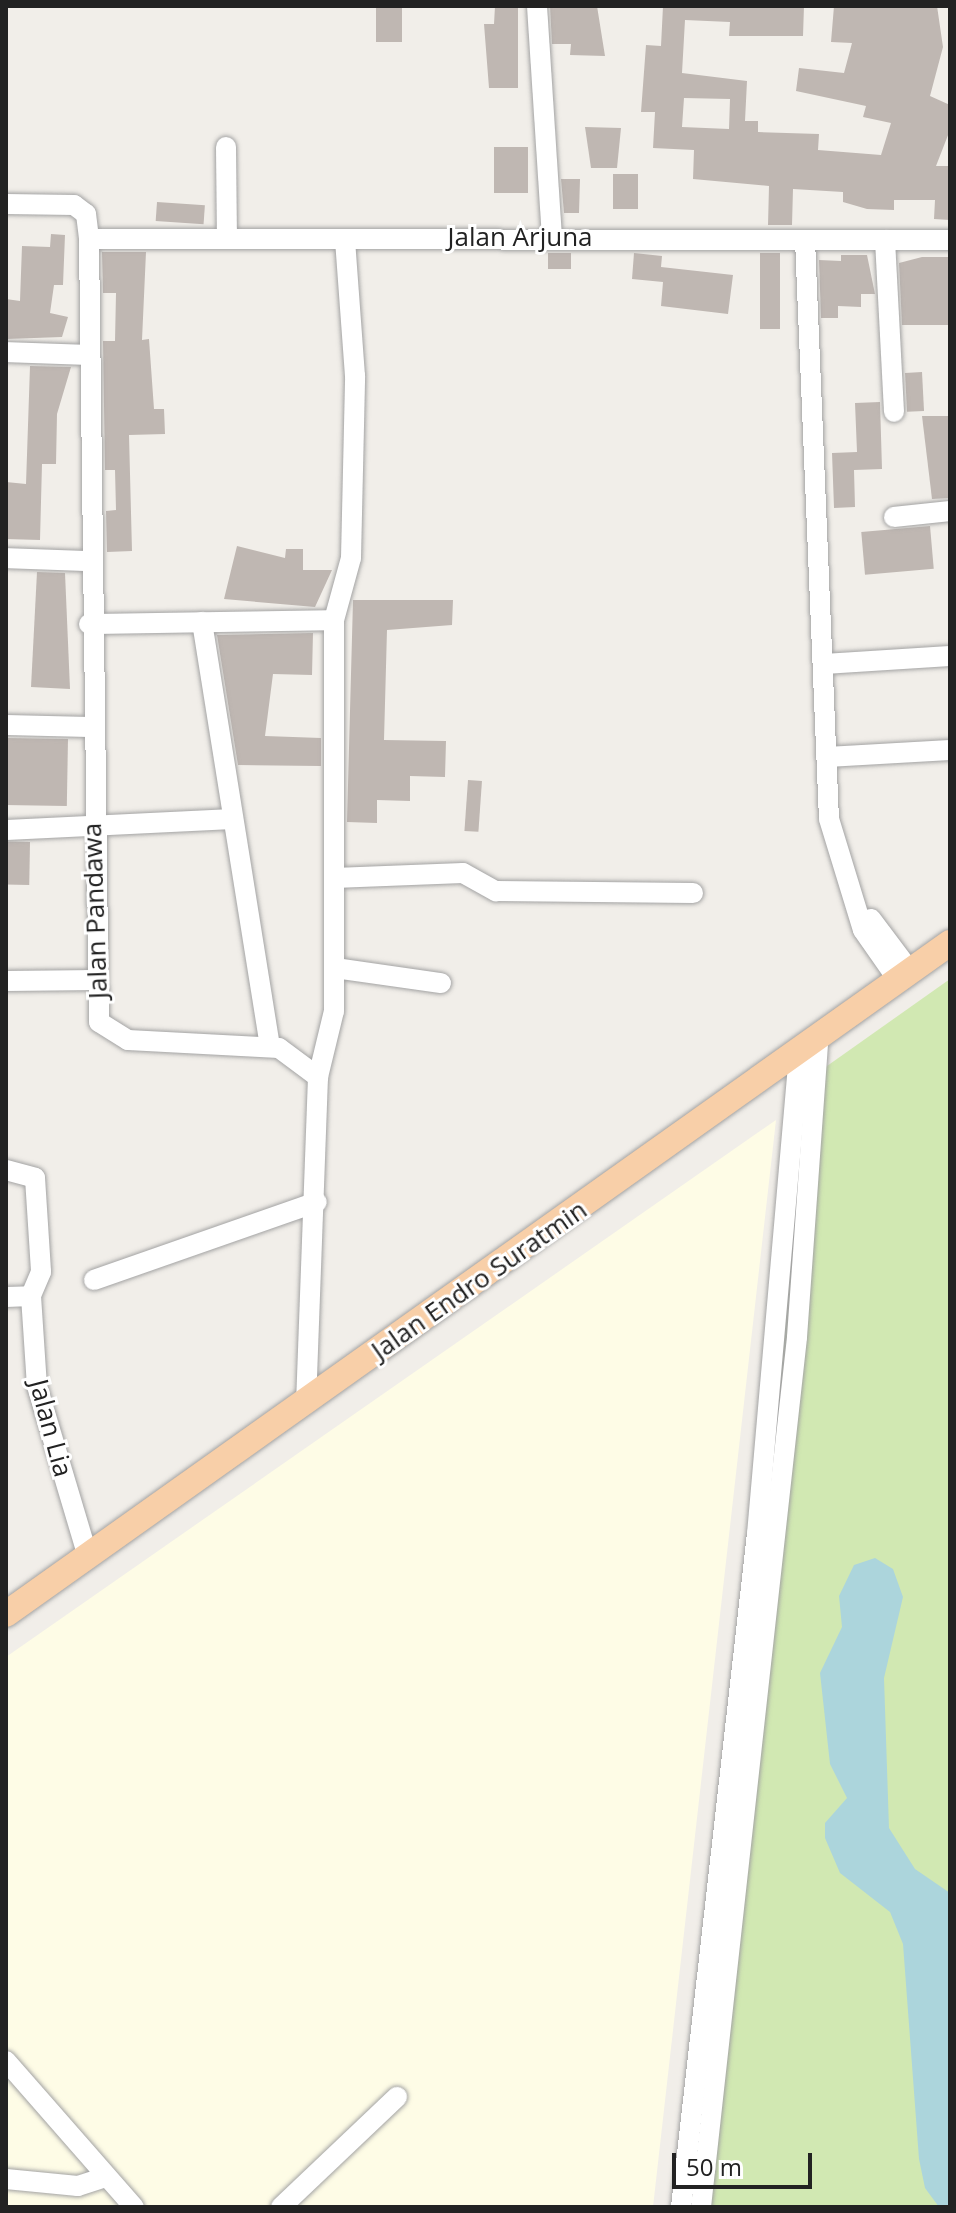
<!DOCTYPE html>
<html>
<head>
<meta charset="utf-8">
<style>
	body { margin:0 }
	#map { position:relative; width:956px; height:2213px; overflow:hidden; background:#f1eee9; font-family:"Open Sans",sans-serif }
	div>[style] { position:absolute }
	.education>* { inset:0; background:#fefce6 }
	.grass>* { inset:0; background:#d1e8b2 }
	.water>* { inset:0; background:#acd5dc }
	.building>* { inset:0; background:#bfb7b2; transform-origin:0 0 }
	.roads { filter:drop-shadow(0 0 2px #a3a3a3) drop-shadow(0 0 2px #a3a3a3) }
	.minor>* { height:20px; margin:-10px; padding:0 10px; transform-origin:10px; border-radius:10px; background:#fff }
	.major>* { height:26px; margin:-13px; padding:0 13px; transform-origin:13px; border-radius:13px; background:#f8cfa8 }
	span { translate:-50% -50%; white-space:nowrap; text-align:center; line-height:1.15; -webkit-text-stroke:6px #fff; paint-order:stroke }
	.street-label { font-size:26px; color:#222 }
	.frame { position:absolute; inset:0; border:8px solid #222; pointer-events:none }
	.scale { position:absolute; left:672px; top:2153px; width:140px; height:36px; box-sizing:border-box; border:4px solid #222; border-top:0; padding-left:10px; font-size:24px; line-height:28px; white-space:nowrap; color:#222; -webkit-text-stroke:6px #fff; paint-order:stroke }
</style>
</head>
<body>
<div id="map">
	<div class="education">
		<i style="clip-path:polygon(776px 1120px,653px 2207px,6px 2207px,6px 1657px)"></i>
	</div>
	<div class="grass">
		<i style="clip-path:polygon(950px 979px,950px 2207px,691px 2207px,803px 1083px)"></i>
	</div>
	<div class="water">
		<i style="clip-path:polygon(875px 1558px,893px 1569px,903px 1597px,884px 1678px,889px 1828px,915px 1869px,950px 1893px,950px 2207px,939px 2207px,925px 2188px,919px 2159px,903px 1944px,890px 1912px,840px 1873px,825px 1838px,825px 1823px,847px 1798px,830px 1764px,820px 1673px,842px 1627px,839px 1596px,854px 1565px)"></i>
	</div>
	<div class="building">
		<i style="left:376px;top:6px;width:26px;height:36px"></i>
		<i style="clip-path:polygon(495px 6px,518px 6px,518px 88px,489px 88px,484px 24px,494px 24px)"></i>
		<i style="clip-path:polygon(550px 6px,597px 6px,605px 56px,570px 55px,571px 44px,552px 44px)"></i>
		<i style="clip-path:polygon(evenodd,663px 6px,804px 6px,803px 36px,729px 36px,730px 22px,685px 20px,682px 73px,747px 81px,745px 121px,758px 121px,758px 132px,819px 134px,818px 150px,881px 155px,891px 123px,863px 117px,866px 106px,796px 91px,799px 68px,844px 73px,852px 43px,831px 42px,834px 6px,937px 6px,943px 47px,930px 96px,950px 105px,950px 130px,936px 166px,950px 166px,950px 220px,934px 219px,935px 200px,894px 200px,894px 210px,867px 209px,843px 202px,843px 192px,793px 189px,792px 225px,768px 225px,769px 186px,693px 179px,694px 150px,653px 148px,655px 112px,641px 112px,646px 45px,661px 46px,663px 6px,684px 98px,730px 99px,729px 129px,682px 127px,684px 98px)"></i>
		<i style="clip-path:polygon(585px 127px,621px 128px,617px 168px,591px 168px)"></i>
		<i style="left:494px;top:147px;width:34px;height:46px"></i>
		<i style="left:613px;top:174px;width:25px;height:35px"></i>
		<i style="clip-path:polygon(561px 179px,580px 179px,579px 213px,564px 213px)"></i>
		<i style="left:157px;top:202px;width:48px;height:19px;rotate:4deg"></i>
		<i style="clip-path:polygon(51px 234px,65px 235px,63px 285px,54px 285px,50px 313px,68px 317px,62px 337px,6px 339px,6px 299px,20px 301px,22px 246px,50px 247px)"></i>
		<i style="clip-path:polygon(102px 252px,146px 252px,142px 340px,149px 339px,154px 409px,164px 409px,165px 434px,129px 435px,132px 551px,107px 552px,106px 511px,116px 510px,115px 470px,105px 470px,103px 341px,115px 341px,116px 293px,103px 293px)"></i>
		<i style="left:548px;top:253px;width:23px;height:16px"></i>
		<i style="clip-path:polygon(634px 253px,662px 256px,661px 267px,733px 275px,728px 314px,661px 306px,663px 282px,632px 279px)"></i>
		<i style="left:760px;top:253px;width:20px;height:76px"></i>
		<i style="clip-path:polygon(841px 255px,867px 255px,875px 294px,861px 294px,861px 307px,838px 306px,838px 318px,821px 318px,819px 260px,841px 261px)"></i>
		<i style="clip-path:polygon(922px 257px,950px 257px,950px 325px,902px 325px,899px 263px)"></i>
		<i style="clip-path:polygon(30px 366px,71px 367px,57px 414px,56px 464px,42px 464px,40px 540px,6px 539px,6px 482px,26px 484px)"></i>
		<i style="left:922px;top:372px;width:39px;height:17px;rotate:87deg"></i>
		<i style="clip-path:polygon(880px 402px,882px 469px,854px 470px,855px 507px,834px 508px,832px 453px,857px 452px,855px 403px)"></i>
		<i style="clip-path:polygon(922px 416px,950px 416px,950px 498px,932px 499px)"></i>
		<i style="left:930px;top:526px;width:43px;height:69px;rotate:85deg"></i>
		<i style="clip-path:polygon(237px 546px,285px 558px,286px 549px,303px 549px,303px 570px,332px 570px,315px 607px,224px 599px)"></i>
		<i style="clip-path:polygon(37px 572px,65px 573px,70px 689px,31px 687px)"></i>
		<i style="clip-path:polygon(353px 600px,453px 600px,452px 625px,387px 630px,384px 740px,446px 741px,445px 777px,410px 776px,410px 801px,377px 800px,377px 823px,347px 822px)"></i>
		<i style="clip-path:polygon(313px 633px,312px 675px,273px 674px,265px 736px,321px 738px,321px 766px,238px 765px,217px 635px)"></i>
		<i style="left:6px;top:738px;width:62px;height:67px;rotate:1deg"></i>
		<i style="left:468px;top:780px;width:14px;height:51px;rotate:4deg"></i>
		<i style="left:30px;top:842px;width:43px;height:24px;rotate:91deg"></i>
	</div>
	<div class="roads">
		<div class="minor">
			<i style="left:537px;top:6px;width:230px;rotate:86.3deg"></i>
			<i style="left:226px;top:147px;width:92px;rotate:89.4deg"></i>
			<i style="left:6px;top:204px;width:68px;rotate:0.8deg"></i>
			<i style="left:74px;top:205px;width:15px;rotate:37deg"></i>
			<i style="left:86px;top:214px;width:25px;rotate:83deg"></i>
			<i style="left:89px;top:239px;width:783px;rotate:89.27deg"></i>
			<i style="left:99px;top:1022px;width:34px;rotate:32deg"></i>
			<i style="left:128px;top:1040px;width:151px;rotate:3deg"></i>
			<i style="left:279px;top:1048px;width:49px;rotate:36.6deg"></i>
			<i style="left:318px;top:1077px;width:324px;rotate:92.1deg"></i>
			<i style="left:89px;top:239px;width:861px;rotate:0.07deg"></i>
			<i style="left:805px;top:240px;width:579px;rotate:87.63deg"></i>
			<i style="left:829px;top:819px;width:116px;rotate:73deg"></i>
			<i style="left:863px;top:930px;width:61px;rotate:55deg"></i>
			<i style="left:885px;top:240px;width:172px;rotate:87deg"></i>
			<i style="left:6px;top:352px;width:81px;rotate:2.1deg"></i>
			<i style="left:894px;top:517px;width:56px;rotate:-6.1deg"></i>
			<i style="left:6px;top:558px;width:83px;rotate:2.1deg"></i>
			<i style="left:202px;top:622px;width:429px;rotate:80.9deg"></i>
			<i style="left:89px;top:624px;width:245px;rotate:-0.9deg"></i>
			<i style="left:824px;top:664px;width:126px;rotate:-3.6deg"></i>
			<i style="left:6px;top:725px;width:84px;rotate:1.4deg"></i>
			<i style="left:827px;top:757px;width:123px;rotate:-3.3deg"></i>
			<i style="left:6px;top:830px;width:222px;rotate:-2.8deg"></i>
			<i style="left:334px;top:878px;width:129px;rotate:-2.2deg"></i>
			<i style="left:463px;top:873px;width:38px;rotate:29deg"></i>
			<i style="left:496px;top:891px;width:197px;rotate:0.6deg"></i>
			<i style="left:871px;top:919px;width:65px;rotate:53.1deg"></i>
			<i style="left:335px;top:968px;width:107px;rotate:8.1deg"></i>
			<i style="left:6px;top:981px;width:92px;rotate:-0.6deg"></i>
			<i style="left:318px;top:1077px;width:68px;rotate:-76.4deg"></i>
			<i style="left:334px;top:1011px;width:391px;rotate:-90deg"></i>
			<i style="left:334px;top:620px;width:64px;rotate:-74.7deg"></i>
			<i style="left:351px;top:558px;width:182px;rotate:-88.7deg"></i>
			<i style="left:355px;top:376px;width:137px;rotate:-94.2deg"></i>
			<i style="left:6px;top:1170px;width:30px;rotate:15deg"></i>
			<i style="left:35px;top:1178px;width:94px;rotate:86.3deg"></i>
			<i style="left:41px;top:1272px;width:26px;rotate:113deg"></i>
			<i style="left:31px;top:1296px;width:90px;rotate:86.2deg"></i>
			<i style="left:37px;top:1386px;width:178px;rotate:73.4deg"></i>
			<i style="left:94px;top:1280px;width:236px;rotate:-19.3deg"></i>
			<i style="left:6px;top:1297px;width:25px;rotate:-2deg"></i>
			<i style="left:6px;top:2061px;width:194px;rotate:48.8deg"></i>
			<i style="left:6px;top:2179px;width:72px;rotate:5.6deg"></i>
			<i style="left:78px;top:2186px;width:29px;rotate:-18deg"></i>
			<i style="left:281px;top:2207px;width:160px;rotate:-43.5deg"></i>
			<i style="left:681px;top:2207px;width:677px;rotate:-83.56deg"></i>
			<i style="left:757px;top:1534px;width:481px;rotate:-85deg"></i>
			<i style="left:701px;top:2207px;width:875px;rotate:-83.7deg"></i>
			<i style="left:797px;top:1337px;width:296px;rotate:-85.9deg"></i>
		</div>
		<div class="major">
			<i style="left:6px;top:1614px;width:1158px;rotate:-35.41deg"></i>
		</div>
	</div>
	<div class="street-label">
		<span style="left:520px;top:237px">Jalan Arjuna</span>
		<span style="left:95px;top:911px;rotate:-92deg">Jalan Pandawa</span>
		<span style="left:479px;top:1280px;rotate:-35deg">Jalan Endro Suratmin</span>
		<span style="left:51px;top:1428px;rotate:75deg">Jalan Lia</span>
	</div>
	<div class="frame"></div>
	<div class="scale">50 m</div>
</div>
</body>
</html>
